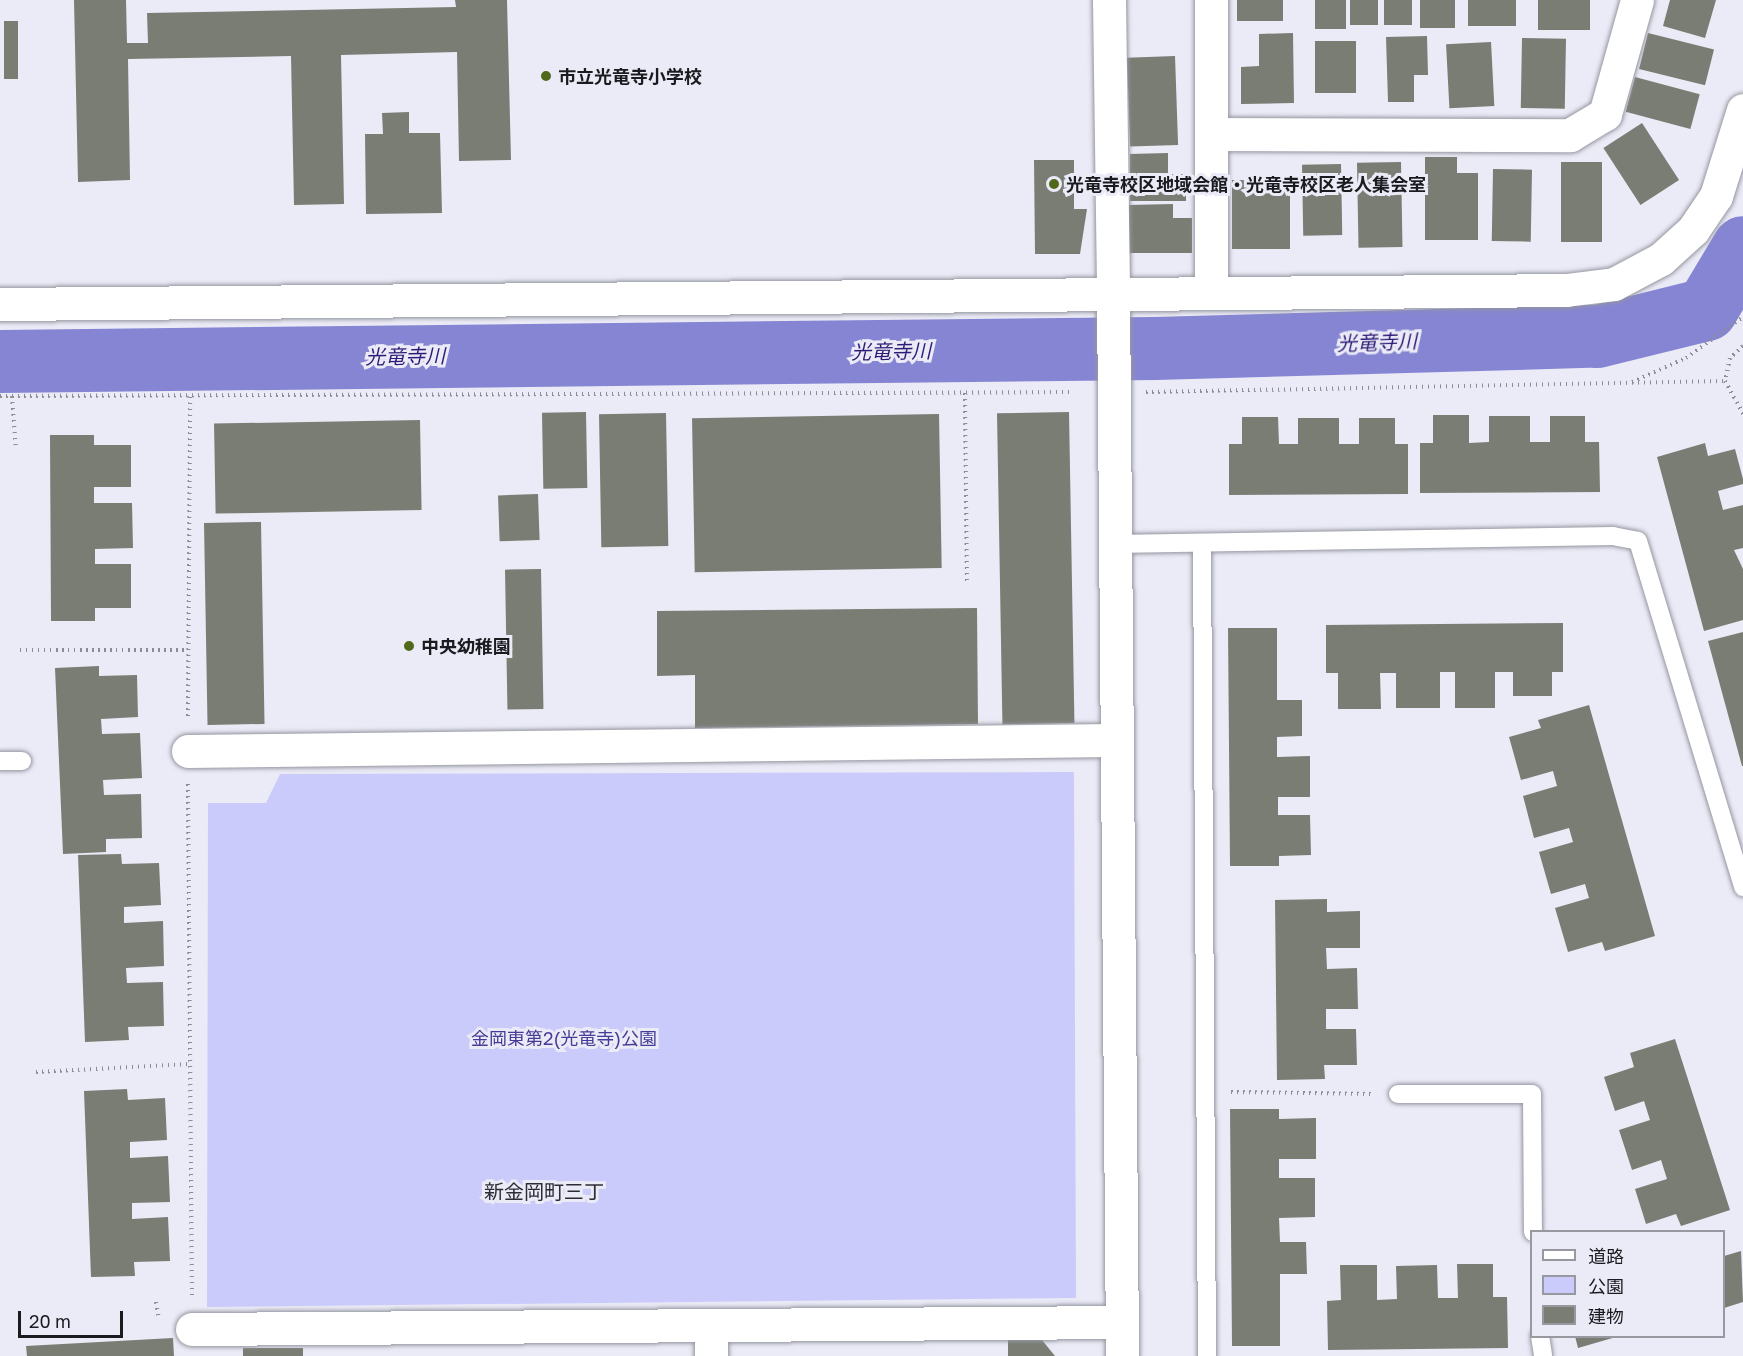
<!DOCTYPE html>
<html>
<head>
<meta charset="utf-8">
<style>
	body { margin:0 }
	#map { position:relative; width:1743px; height:1356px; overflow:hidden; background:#eaebf6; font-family:"Golos Text","Noto Sans JP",sans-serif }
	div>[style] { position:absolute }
	.green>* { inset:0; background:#cacbfa }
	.river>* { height:63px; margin:-31.5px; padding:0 31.5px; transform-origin:31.5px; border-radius:31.5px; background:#8685d3 }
	.building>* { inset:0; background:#797d73; transform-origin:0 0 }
	.path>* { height:4px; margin-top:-2px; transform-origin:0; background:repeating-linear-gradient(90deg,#8b8c94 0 1.5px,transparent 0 6px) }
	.roads { filter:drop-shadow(0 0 2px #9596a0) drop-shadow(0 0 2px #9596a0) }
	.service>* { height:18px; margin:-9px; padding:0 9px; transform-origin:9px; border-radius:9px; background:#fff }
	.minor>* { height:33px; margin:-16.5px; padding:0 16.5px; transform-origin:16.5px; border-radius:16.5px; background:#fff }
	.tertiary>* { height:33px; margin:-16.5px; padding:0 16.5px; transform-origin:16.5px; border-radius:16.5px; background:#fff }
	.dots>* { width:16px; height:16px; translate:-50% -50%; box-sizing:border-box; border:3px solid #eaebf6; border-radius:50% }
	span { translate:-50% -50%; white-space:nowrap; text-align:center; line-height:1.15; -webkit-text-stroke:6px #eaebf6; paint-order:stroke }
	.poi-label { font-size:18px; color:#1a1b1f; font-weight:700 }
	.left { translate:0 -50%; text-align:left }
	.park-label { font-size:18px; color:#463b97 }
	.water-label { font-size:20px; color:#2e1b77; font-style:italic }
	.neighbourhood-label { font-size:20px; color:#2b2c34 }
	.legend { position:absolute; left:1530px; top:1230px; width:195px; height:108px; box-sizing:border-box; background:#eaebf6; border:2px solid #9798a0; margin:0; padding:8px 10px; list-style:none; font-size:18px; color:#1a1b1f }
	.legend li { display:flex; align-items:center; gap:12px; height:30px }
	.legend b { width:30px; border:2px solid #9798a0 }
	.scale { position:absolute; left:18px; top:1311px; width:105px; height:27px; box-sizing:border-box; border:3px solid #1a1b1f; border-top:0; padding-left:8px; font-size:18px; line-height:21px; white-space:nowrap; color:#1a1b1f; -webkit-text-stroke:4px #eaebf6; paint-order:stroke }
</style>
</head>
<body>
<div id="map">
	<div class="green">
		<i style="clip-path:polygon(1074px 772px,1076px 1298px,207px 1307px,208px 803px,266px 803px,280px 774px)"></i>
	</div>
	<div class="river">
		<i style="left:0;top:361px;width:1154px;rotate:-0.65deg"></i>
		<i style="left:1154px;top:348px;width:443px;rotate:-1.6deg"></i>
		<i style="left:1597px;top:336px;width:112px;rotate:-13.9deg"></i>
		<i style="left:1706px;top:309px;width:72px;rotate:-59.2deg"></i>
	</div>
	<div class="building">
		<i style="clip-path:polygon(74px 0,126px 0,127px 43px,148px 43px,147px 13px,456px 7px,455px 0,507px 0,511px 160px,459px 161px,457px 52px,341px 55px,344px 204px,294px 205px,291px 56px,128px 59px,130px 180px,78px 182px)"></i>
		<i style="left:1237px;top:0;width:46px;height:21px"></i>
		<i style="left:1315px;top:0;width:31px;height:29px"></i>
		<i style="left:1350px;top:0;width:28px;height:25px"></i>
		<i style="left:1384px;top:0;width:28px;height:25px"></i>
		<i style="left:1420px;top:0;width:35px;height:28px"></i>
		<i style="left:1468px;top:0;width:48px;height:26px"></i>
		<i style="left:1538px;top:0;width:52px;height:30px"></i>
		<i style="clip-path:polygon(1670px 0,1716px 0,1705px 38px,1663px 26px)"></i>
		<i style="left:4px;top:21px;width:14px;height:58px"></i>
		<i style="clip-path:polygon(1293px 33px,1294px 103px,1241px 104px,1241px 67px,1259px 66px,1259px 34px)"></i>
		<i style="left:1648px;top:33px;width:68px;height:37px;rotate:14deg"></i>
		<i style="clip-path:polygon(1427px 36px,1428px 75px,1414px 75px,1414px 102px,1388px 102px,1386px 37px)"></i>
		<i style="left:1522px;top:38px;width:44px;height:70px;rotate:1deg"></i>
		<i style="left:1315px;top:41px;width:41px;height:52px"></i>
		<i style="left:1491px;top:42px;width:64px;height:45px;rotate:87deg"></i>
		<i style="left:1175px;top:56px;width:89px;height:48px;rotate:88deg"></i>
		<i style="left:1635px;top:77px;width:67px;height:36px;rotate:15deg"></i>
		<i style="clip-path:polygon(409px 112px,409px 133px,440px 133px,442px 213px,366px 214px,365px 134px,383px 134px,382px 113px)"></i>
		<i style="left:1642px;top:123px;width:68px;height:46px;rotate:57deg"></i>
		<i style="clip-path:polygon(1168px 153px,1168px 174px,1186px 174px,1186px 201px,1130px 201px,1130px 154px)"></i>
		<i style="clip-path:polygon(1425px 157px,1457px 157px,1457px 173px,1478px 173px,1478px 240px,1425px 240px)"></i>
		<i style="clip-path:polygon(1034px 160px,1074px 160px,1074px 209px,1087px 209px,1080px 254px,1035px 254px)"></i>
		<i style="left:1401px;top:162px;width:85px;height:44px;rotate:89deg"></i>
		<i style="left:1561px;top:162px;width:41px;height:80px"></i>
		<i style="left:1341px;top:164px;width:71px;height:39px;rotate:89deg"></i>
		<i style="left:1493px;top:169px;width:39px;height:72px;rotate:1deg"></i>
		<i style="left:1232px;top:180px;width:58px;height:69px"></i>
		<i style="clip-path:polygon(1173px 204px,1173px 218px,1192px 218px,1192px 253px,1128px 253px,1128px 205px)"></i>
		<i style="left:586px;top:412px;width:76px;height:44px;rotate:89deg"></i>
		<i style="left:1069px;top:412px;width:311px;height:72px;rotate:89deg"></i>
		<i style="left:666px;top:413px;width:133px;height:67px;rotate:89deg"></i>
		<i style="left:939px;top:414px;width:154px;height:247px;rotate:89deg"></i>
		<i style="clip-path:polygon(1433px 415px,1469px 415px,1469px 443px,1489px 442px,1489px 416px,1530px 416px,1530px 442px,1550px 442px,1550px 416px,1585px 416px,1585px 442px,1599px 442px,1600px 492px,1420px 493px,1420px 443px,1433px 443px)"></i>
		<i style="clip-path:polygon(1242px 417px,1278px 417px,1279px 444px,1298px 444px,1298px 418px,1339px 418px,1339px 444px,1359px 444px,1359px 418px,1395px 418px,1395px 444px,1408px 444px,1408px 494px,1229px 495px,1229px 444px,1242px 444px)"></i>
		<i style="left:420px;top:420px;width:90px;height:206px;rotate:89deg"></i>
		<i style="clip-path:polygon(50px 435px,94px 435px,94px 445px,131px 445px,131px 487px,94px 487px,94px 503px,132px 503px,133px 548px,95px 549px,95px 564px,131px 564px,131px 608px,95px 608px,95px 621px,51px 621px)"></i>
		<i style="clip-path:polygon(1705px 443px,1708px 456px,1735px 449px,1743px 479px,1743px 484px,1718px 491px,1723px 510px,1743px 505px,1743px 548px,1734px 550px,1743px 569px,1743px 620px,1704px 631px,1657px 457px)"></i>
		<i style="left:538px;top:494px;width:46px;height:40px;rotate:88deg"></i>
		<i style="left:261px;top:522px;width:202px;height:57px;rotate:89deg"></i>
		<i style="left:541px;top:569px;width:140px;height:36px;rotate:89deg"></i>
		<i style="clip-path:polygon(977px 608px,978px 724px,695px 728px,695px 675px,657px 676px,657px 611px)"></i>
		<i style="clip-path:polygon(1563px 623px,1563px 672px,1552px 672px,1552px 696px,1513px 696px,1513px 672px,1495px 672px,1495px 708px,1455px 708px,1455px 672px,1440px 672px,1440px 708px,1396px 708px,1396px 673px,1380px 673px,1381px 709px,1338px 709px,1338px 673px,1326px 673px,1326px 625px)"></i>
		<i style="clip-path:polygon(1228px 628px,1277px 628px,1277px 700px,1302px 700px,1302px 736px,1277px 737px,1277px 757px,1310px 756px,1310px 797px,1278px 797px,1278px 815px,1310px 815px,1311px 855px,1279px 856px,1279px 866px,1230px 866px)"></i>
		<i style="clip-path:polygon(1743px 632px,1743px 766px,1742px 766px,1708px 641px)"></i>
		<i style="clip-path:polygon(99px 666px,99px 676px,137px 675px,138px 717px,101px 719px,102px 734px,140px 733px,142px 778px,103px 780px,104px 795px,141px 794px,142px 838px,106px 839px,106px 852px,63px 854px,55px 668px)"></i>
		<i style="clip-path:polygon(1589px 705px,1655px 936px,1605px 951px,1602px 942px,1568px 952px,1555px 908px,1589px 898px,1585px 884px,1551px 894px,1539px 852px,1573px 842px,1569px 828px,1534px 838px,1523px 796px,1557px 786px,1553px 771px,1521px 780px,1509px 737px,1541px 728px,1538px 720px)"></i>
		<i style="clip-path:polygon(121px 854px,122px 864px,159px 863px,161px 905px,124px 907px,124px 923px,163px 921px,164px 966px,126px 968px,127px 983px,163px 982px,164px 1026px,128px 1027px,129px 1040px,85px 1042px,78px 855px)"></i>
		<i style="clip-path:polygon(1327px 899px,1327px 912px,1360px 911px,1360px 948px,1326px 948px,1327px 969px,1357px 968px,1358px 1009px,1326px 1009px,1326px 1029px,1356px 1029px,1357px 1065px,1324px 1065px,1325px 1079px,1277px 1080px,1275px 900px)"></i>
		<i style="clip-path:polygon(1675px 1039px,1730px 1210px,1681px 1226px,1676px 1214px,1646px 1224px,1635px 1189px,1667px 1179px,1661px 1160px,1632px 1170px,1619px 1130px,1650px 1120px,1644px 1101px,1615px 1111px,1604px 1077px,1634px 1067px,1630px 1053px)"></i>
		<i style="clip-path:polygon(127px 1089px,128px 1100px,165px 1098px,167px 1140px,130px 1142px,130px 1158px,168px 1156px,170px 1202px,132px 1203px,132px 1219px,168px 1217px,170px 1261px,134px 1262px,135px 1276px,91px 1277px,84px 1091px)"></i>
		<i style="clip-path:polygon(1230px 1109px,1279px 1109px,1279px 1119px,1316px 1118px,1316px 1159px,1279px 1159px,1279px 1178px,1315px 1178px,1315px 1217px,1279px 1218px,1280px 1242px,1306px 1242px,1307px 1274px,1280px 1274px,1280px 1346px,1232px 1346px)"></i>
		<i style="clip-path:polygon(1741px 1251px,1743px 1302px,1724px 1308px,1724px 1256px)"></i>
		<i style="clip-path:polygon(1457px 1264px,1493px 1264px,1493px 1297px,1507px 1297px,1508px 1348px,1328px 1350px,1327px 1301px,1341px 1300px,1340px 1265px,1377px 1265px,1377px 1300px,1397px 1299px,1396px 1266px,1437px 1265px,1438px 1298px,1458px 1298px)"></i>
		<i style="clip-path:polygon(1575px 1336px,1616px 1336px,1616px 1337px,1578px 1348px)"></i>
		<i style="clip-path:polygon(173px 1338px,174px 1356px,27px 1356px,26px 1346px)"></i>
		<i style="clip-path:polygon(1008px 1340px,1042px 1340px,1055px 1356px,1008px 1356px)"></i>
		<i style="left:243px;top:1348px;width:60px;height:8px"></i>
	</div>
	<div class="path">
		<i style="left:1743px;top:346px;width:18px;rotate:137deg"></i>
		<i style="left:1730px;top:358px;width:24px;rotate:102deg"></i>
		<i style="left:1725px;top:381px;width:38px;rotate:61deg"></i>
		<i style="left:1632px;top:382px;width:59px;rotate:-24deg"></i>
		<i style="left:1686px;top:358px;width:70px;rotate:-35.7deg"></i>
		<i style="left:1146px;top:392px;width:579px;rotate:-1.09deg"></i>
		<i style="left:965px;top:393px;width:192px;rotate:89.4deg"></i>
		<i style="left:0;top:396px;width:1070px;rotate:-0.21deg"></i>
		<i style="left:12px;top:396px;width:53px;rotate:85.7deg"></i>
		<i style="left:20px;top:650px;width:168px"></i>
		<i style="left:188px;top:716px;width:320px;rotate:-89.6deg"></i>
		<i style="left:188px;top:784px;width:511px;rotate:89.55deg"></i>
		<i style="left:36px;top:1072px;width:153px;rotate:-3deg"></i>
		<i style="left:1231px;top:1092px;width:142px;rotate:0.8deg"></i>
		<i style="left:156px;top:1302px;width:17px;rotate:80deg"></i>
	</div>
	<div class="roads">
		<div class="service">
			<i style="left:1202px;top:543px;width:813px;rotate:89.65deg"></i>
			<i style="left:1113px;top:544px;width:500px;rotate:-0.92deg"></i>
			<i style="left:1613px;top:536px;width:25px;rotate:11deg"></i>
			<i style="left:1638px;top:541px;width:362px;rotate:73.1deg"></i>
			<i style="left:0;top:761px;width:22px"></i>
			<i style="left:1398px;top:1094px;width:134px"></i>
			<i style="left:1532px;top:1094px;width:138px;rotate:89.6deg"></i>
			<i style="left:1540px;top:1336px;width:20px;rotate:81deg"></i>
		</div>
		<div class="minor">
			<i style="left:1109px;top:0;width:294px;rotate:89.2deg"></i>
			<i style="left:1211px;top:0;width:292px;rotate:90deg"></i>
			<i style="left:1212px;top:134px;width:358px;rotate:0.2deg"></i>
			<i style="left:1570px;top:135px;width:41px;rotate:-31deg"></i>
			<i style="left:1605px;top:114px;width:118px;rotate:-74.3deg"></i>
			<i style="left:188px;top:751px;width:926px;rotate:-0.68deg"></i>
			<i style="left:711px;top:1325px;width:31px;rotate:90deg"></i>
			<i style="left:192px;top:1329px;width:929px;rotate:-0.43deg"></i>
		</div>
		<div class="tertiary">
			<i style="left:1113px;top:294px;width:1062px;rotate:89.51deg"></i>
			<i style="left:0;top:304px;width:1566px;rotate:-0.51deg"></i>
			<i style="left:1566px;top:290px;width:48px;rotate:-7.1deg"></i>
			<i style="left:1614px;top:284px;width:53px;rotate:-28deg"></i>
			<i style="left:1661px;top:259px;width:43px;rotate:-42.2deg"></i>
			<i style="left:1693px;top:230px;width:41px;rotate:-55.9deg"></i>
			<i style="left:1716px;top:196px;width:90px;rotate:-72.6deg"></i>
		</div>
	</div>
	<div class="dots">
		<i style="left:546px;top:76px;background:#506819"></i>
		<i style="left:1054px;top:184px;background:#506819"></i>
		<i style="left:409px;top:646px;background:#506819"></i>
	</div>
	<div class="poi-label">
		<span class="left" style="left:558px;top:76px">市立光竜寺小学校</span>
		<span class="left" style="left:1066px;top:184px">光竜寺校区地域会館・光竜寺校区老人集会室</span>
		<span class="left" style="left:421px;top:646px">中央幼稚園</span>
	</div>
	<div class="park-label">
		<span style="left:564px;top:1038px">金岡東第2(光竜寺)公園</span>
	</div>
	<div class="water-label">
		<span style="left:1377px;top:342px;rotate:-2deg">光竜寺川</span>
		<span style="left:891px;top:351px;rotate:-1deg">光竜寺川</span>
		<span style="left:405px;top:356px;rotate:-1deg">光竜寺川</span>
	</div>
	<div class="neighbourhood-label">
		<span style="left:544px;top:1191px">新金岡町三丁</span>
	</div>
	<ul class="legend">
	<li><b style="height:8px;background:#fff"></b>道路</li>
	<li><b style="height:16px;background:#cacbfa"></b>公園</li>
	<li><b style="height:16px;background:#797d73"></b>建物</li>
	</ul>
	<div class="scale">20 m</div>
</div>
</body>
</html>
